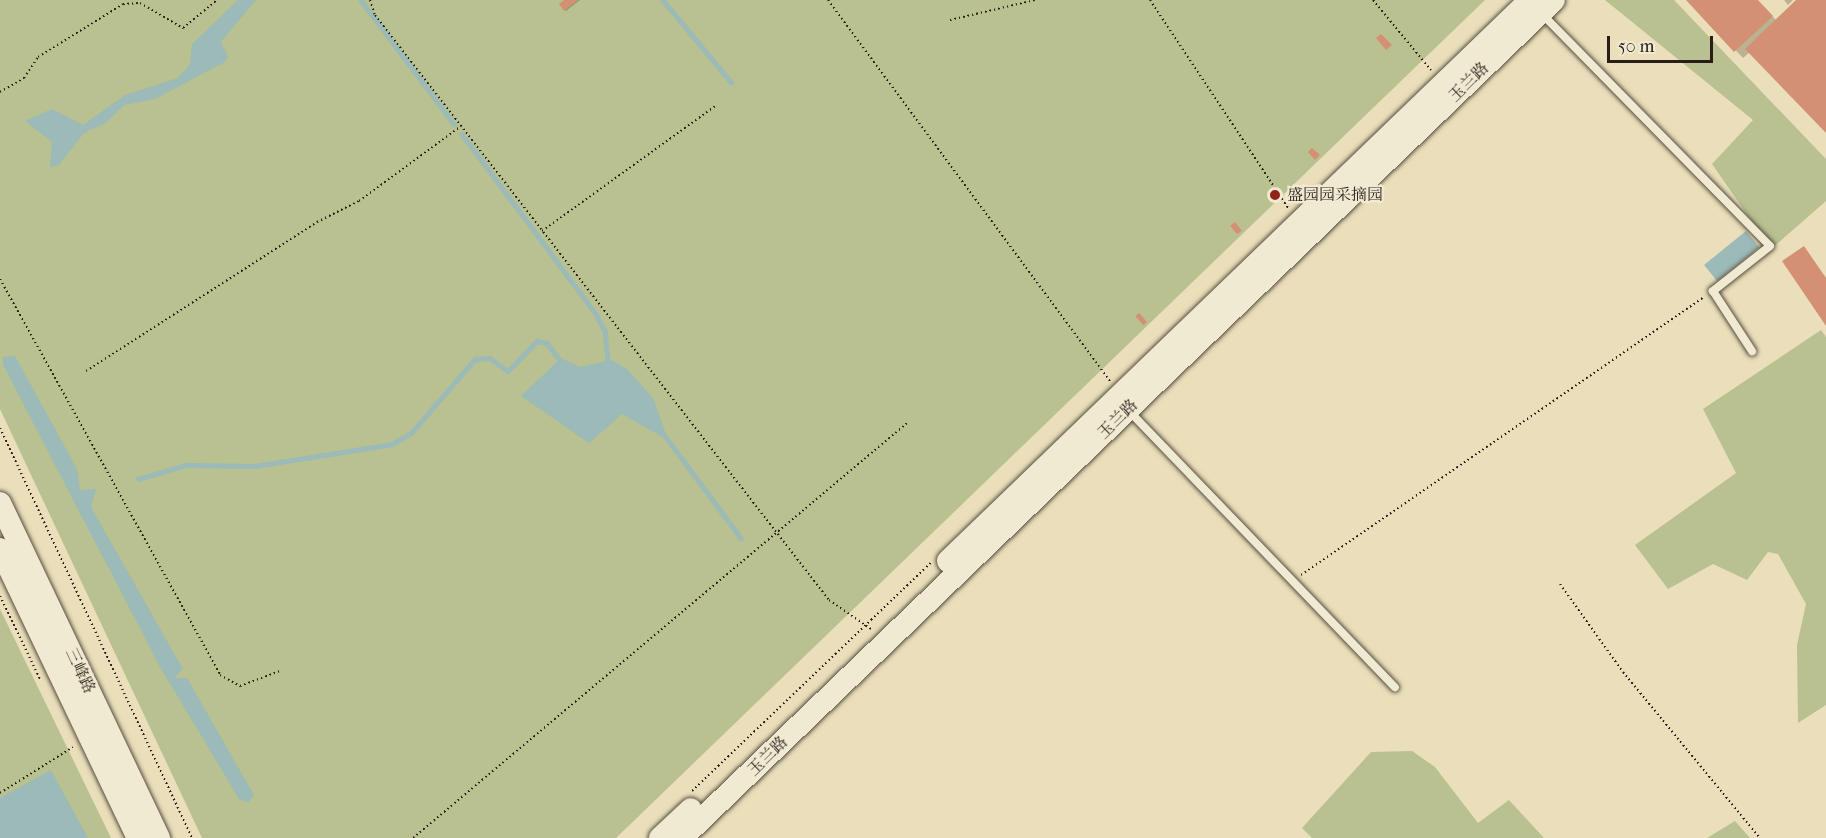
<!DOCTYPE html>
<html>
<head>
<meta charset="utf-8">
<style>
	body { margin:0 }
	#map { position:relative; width:1826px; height:838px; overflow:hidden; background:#eadfba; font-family:"IM FELL French Canon","Noto Serif SC",serif }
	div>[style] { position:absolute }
	.green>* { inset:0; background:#b8c18f }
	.water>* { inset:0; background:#9bbab8; transform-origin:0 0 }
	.shadow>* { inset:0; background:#0003 }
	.stream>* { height:4.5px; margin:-2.25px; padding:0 2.25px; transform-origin:2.25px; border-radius:2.25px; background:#9bbab8 }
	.building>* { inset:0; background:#d39075; transform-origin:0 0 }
	.path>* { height:2px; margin-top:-1px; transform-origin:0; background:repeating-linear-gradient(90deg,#281e17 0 1.5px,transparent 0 4.5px) }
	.roads { filter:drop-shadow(0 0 2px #584e40) drop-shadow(0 0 2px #584e40) }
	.lane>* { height:8px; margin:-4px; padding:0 4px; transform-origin:4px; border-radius:4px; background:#f1ead2 }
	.secondary>* { height:22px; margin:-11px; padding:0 11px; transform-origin:11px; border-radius:11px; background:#f1ead2 }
	.dots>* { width:16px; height:16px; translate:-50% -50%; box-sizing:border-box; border:3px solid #f1ead2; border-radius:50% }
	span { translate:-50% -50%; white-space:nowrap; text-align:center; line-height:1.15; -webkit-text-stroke:4.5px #f1ead2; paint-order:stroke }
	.street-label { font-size:16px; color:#281e17 }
	.poi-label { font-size:16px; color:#281e17 }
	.left { translate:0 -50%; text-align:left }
	.scale { position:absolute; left:1607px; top:36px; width:106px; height:27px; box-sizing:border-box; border:3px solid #281e17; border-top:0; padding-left:8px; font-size:18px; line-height:21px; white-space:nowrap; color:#281e17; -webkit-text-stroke:4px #f1ead2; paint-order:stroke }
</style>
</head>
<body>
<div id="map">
	<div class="green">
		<i style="clip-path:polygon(0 0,1485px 0,616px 838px,202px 838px,0 409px)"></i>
		<i style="clip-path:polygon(1605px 0,1674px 0,1826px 159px,1826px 201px,1771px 249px,1712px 164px,1753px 120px)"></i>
		<i style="clip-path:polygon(1821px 330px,1826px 337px,1826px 705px,1798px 723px,1797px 645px,1806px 604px,1778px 554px,1768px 552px,1747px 580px,1713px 564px,1668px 589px,1635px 545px,1736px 473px,1703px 409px)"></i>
		<i style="clip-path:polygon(0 609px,111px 838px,0 838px)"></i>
		<i style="clip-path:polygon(1412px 751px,1435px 767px,1478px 823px,1509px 800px,1544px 838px,1312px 838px,1302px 828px,1371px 752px)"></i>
		<i style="clip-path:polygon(1735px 821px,1750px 838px,1707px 838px)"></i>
	</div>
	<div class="water">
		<i style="clip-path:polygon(238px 0,256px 0,221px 42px,228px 57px,223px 63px,155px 99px,124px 105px,106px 123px,84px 133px,59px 165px,50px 167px,52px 142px,25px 121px,52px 109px,83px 125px,125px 95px,178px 78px,190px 64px,192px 44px)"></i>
		<i style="left:1746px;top:231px;width:21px;height:54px;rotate:51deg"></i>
		<i style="clip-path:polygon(15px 356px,77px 469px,80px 490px,96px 489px,91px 507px,183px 669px,174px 678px,187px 678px,254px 795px,248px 803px,239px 799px,160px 667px,3px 365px,3px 357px)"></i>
		<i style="clip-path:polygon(561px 358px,580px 367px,612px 360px,628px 370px,653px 398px,668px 440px,622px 414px,589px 443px,521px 396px)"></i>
		<i style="clip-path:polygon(51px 770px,88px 838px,0 838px,0 798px)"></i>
	</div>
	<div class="shadow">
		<i style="clip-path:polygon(567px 0,580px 0,566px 11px,561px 5px)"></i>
		<i style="clip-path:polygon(1688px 0,1757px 0,1777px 21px,1799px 0,1826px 0,1826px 131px,1750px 52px,1743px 58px)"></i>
		<i style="clip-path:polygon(1784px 0,1793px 0,1788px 5px)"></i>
	</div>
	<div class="stream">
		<i style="left:361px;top:0;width:155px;rotate:53.1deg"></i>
		<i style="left:663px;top:0;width:107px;rotate:50.3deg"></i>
		<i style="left:462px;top:134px;width:224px;rotate:53.3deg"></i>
		<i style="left:596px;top:314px;width:19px;rotate:62deg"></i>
		<i style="left:605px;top:331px;width:29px;rotate:84deg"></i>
		<i style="left:666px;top:437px;width:126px;rotate:53.4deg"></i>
		<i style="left:138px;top:479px;width:50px;rotate:-16.3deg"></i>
		<i style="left:186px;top:465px;width:69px;rotate:0.8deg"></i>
		<i style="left:255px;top:466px;width:139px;rotate:-9.1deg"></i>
		<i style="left:392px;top:444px;width:22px;rotate:-30deg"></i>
		<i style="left:411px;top:433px;width:98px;rotate:-49.1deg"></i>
		<i style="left:475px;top:359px;width:15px;rotate:-4deg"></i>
		<i style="left:490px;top:358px;width:22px;rotate:36deg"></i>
		<i style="left:508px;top:371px;width:42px;rotate:-46deg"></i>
		<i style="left:537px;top:341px;width:10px;rotate:11deg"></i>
		<i style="left:547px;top:343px;width:21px;rotate:53deg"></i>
	</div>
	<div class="building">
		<i style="clip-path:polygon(564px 0,578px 0,564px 11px,559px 4px)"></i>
		<i style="clip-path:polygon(1686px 0,1758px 0,1773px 16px,1734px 52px)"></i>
		<i style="clip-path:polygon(1796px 0,1826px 0,1826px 133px,1745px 49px)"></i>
		<i style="clip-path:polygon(1381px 34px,1392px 45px,1386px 50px,1376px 38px)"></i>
		<i style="clip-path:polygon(1312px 148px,1320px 155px,1315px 160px,1308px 152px)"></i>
		<i style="left:1235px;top:222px;width:11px;height:6px;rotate:52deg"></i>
		<i style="clip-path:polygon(1804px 246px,1826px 278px,1826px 326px,1782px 261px)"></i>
		<i style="left:1139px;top:313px;width:12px;height:5px;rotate:48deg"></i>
	</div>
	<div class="path">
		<i style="left:370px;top:0;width:16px;rotate:72deg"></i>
		<i style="left:375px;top:15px;width:741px;rotate:52.19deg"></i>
		<i style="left:829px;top:600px;width:51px;rotate:34.6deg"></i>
		<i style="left:828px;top:0;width:474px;rotate:53.5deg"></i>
		<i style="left:1150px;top:0;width:250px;rotate:56.4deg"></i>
		<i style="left:1373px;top:0;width:91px;rotate:50.4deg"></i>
		<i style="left:950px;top:20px;width:87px;rotate:-13.2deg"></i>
		<i style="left:0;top:92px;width:28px;rotate:-30deg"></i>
		<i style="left:24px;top:78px;width:25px;rotate:-56deg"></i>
		<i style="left:38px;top:57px;width:100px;rotate:-31.9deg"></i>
		<i style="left:123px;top:4px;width:17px;rotate:-3deg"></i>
		<i style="left:140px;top:3px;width:50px;rotate:30.2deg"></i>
		<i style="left:183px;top:28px;width:44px;rotate:-39.5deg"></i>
		<i style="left:542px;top:231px;width:213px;rotate:-35.8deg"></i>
		<i style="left:0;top:279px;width:453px;rotate:60.9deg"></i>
		<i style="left:220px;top:675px;width:23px;rotate:29deg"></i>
		<i style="left:240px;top:686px;width:43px;rotate:-20.6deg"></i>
		<i style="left:86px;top:371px;width:275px;rotate:-32.8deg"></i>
		<i style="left:317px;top:222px;width:47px;rotate:-26.6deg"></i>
		<i style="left:359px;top:201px;width:127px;rotate:-36.3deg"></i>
		<i style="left:0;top:428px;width:453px;rotate:64.9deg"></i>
		<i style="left:1301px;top:575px;width:488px;rotate:-34.6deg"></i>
		<i style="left:1560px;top:584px;width:108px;rotate:54.4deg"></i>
		<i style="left:1623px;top:672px;width:215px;rotate:50.5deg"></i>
		<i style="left:0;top:596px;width:92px;rotate:64.3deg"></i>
		<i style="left:692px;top:791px;width:330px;rotate:-43.7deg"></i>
		<i style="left:0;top:793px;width:86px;rotate:-32.2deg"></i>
		<i style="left:413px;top:838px;width:645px;rotate:-40.03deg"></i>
	</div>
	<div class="roads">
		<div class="lane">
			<i style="left:1542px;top:14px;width:325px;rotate:45.5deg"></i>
			<i style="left:1770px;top:246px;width:73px;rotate:141.7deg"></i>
			<i style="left:1713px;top:291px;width:72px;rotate:57deg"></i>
			<i style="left:1130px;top:412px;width:382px;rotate:46.1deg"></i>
		</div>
		<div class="secondary">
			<i style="left:0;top:503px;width:371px;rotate:64.6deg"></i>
			<i style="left:0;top:549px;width:320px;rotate:64.5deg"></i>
			<i style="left:948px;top:561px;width:808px;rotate:-43.95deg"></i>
			<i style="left:660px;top:838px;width:42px;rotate:-43.1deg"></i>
			<i style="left:682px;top:838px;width:1209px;rotate:-43.86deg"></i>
		</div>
	</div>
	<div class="dots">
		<i style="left:1275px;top:195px;background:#8f2418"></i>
	</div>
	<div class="street-label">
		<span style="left:1469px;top:82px;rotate:-44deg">玉兰路</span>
		<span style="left:1118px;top:419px;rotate:-44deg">玉兰路</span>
		<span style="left:80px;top:671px;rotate:65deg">三峰路</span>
		<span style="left:768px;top:756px;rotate:-44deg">玉兰路</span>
	</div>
	<div class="poi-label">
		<span class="left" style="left:1287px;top:195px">盛园园采摘园</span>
	</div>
	<div class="scale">50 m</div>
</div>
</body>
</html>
